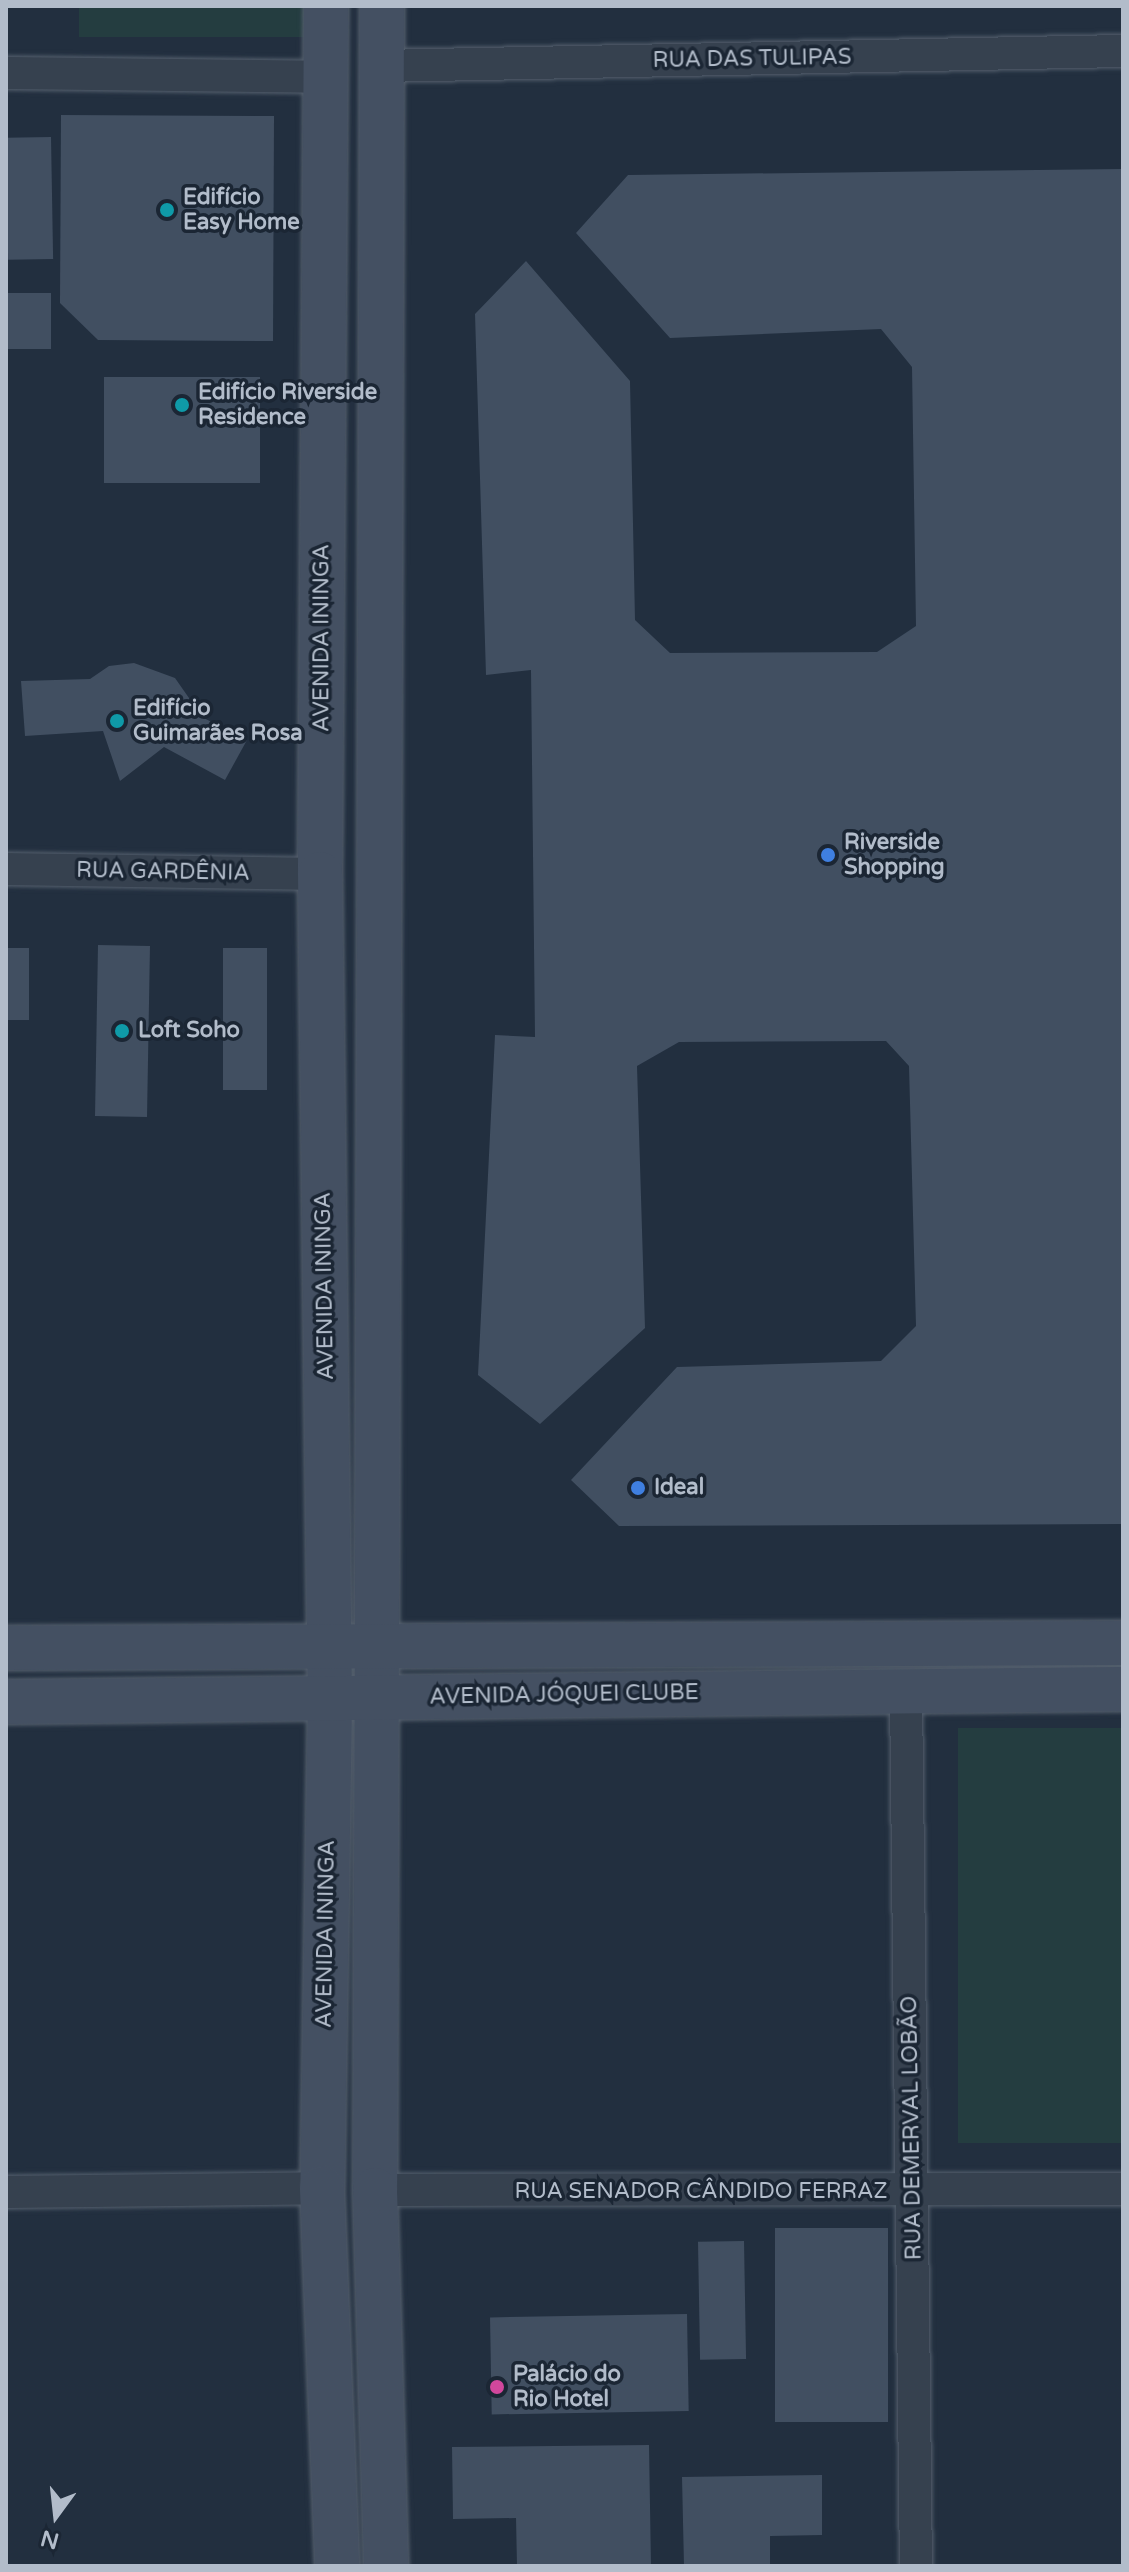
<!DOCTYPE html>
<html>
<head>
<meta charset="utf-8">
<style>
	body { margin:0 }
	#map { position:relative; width:1129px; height:2572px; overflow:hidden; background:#222f3f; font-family:"Varela Round",sans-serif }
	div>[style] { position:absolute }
	.green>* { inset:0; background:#243d40; transform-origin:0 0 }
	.building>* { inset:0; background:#414f61; transform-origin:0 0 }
	.roads { filter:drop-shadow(0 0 2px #545f6d) drop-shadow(0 0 2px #545f6d) }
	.street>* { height:32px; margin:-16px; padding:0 16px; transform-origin:16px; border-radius:16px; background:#36414f }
	.secondary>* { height:44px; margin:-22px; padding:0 22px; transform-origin:22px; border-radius:22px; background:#445062 }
	.dots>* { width:22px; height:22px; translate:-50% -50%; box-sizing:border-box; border:4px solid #1b2634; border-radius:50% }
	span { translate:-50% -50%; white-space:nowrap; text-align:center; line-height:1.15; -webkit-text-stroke:7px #1b2634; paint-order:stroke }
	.street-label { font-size:22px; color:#b2bcca }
	.poi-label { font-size:22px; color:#b2bcca; font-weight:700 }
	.left { translate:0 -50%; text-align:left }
	.frame { position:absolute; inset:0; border:8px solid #b2bcca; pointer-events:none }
	.north { position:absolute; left:16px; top:2476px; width:80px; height:80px; -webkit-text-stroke:6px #1b2634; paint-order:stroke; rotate:195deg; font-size:22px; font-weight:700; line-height:32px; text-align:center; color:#b2bcca }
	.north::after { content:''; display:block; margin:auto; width:28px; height:36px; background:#b2bcca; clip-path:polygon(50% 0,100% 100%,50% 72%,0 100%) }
</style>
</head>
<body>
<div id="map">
	<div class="green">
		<i style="left:79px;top:6px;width:232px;height:31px"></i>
		<i style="left:958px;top:1728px;width:165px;height:415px"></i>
	</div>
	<div class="building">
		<i style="clip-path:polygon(61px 115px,274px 116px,273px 341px,98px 340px,60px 303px)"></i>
		<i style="left:51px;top:137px;width:122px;height:45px;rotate:89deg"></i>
		<i style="clip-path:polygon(1123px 169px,1123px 1524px,619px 1526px,571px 1480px,677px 1367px,881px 1361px,916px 1326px,909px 1066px,886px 1041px,679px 1042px,637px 1066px,645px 1328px,540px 1424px,478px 1375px,495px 1035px,535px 1037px,531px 670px,486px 675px,475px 314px,526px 261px,630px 381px,635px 620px,670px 653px,877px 652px,916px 626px,912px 367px,881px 329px,670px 338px,576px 233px,628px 175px)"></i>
		<i style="left:6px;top:293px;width:45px;height:56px"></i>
		<i style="left:104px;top:377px;width:156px;height:106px"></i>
		<i style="clip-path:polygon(134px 663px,175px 678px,189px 698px,190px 711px,247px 740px,225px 780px,164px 747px,120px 781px,103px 731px,25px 736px,21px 681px,90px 679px,109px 666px)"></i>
		<i style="left:98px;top:945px;width:52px;height:171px;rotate:1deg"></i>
		<i style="left:6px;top:948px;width:23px;height:72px"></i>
		<i style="left:267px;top:948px;width:142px;height:44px;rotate:90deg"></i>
		<i style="left:775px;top:2228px;width:113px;height:194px"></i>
		<i style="left:744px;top:2241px;width:118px;height:46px;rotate:89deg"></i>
		<i style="left:687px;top:2314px;width:97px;height:197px;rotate:89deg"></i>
		<i style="clip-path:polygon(649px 2445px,651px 2566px,517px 2566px,516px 2518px,453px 2519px,452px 2447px)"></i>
		<i style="clip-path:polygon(822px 2475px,822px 2535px,770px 2536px,770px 2566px,684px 2566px,682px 2477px)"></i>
	</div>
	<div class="roads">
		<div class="street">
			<i style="left:381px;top:66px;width:742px;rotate:-1.16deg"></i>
			<i style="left:6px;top:73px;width:319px;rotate:0.7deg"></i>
			<i style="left:6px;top:869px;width:314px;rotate:0.9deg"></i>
			<i style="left:906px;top:1691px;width:875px;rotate:89.35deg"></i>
			<i style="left:375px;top:2190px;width:748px;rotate:-0.08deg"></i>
			<i style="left:6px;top:2192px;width:316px;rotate:-0.7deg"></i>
		</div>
		<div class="secondary">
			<i style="left:326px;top:6px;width:868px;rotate:90.4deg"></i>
			<i style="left:320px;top:874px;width:825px;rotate:89.31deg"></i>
			<i style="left:330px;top:1699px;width:489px;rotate:90.9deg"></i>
			<i style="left:322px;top:2188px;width:378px;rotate:87.7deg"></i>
			<i style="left:382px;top:6px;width:2184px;rotate:90.18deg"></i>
			<i style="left:375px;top:2190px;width:376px;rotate:88.3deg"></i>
			<i style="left:6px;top:1648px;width:1117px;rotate:-0.26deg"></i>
			<i style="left:6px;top:1702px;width:1117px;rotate:-0.67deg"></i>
		</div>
	</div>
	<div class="dots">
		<i style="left:167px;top:210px;background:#0f9aa8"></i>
		<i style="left:182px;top:405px;background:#0f9aa8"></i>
		<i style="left:117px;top:721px;background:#0f9aa8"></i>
		<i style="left:828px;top:855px;background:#3f7fe0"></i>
		<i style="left:122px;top:1031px;background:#0f9aa8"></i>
		<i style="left:638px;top:1488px;background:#3f7fe0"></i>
		<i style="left:497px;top:2387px;background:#d1479c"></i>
	</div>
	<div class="street-label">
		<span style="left:752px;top:59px;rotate:-1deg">RUA DAS TULIPAS</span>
		<span style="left:322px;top:638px;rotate:-90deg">AVENIDA ININGA</span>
		<span style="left:163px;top:872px;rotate:1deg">RUA GARDÊNIA</span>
		<span style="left:325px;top:1286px;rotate:-91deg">AVENIDA ININGA</span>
		<span style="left:564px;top:1695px;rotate:-1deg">AVENIDA JÓQUEI CLUBE</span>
		<span style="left:326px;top:1934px;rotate:-89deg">AVENIDA ININGA</span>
		<span style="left:912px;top:2128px;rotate:-91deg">RUA DEMERVAL LOBÃO</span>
		<span style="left:701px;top:2192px">RUA SENADOR CÂNDIDO FERRAZ</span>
	</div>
	<div class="poi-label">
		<span class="left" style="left:183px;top:210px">Edifício<br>Easy Home</span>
		<span class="left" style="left:198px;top:405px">Edifício Riverside<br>Residence</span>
		<span class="left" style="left:133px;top:721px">Edifício<br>Guimarães Rosa</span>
		<span class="left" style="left:844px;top:855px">Riverside<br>Shopping</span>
		<span class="left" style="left:138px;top:1031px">Loft Soho</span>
		<span class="left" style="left:654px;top:1488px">Ideal</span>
		<span class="left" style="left:513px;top:2387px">Palácio do<br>Rio Hotel</span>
	</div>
	<div class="frame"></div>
	<div class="north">N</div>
</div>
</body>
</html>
